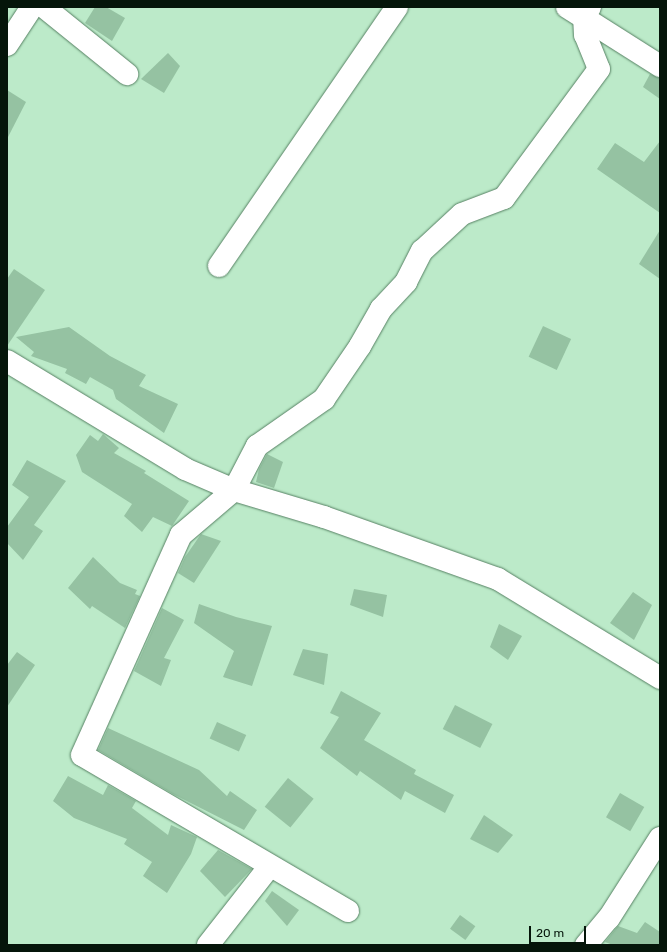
<!DOCTYPE html>
<html>
<head>
<meta charset="utf-8">
<style>
	body { margin:0 }
	#map { position:relative; width:667px; height:952px; overflow:hidden; background:#bceac9; font-family:Rubik,sans-serif }
	div>[style] { position:absolute }
	.building>* { inset:0; background:#95c2a2; transform-origin:0 0 }
	.roads { filter:drop-shadow(0 0 1px #568163) drop-shadow(0 0 1px #568163) }
	.minor>* { height:22px; margin:-11px; padding:0 11px; transform-origin:11px; border-radius:11px; background:#fff }
	span { translate:-50% -50%; white-space:nowrap; text-align:center; line-height:1.15; -webkit-text-stroke:3px #bceac9; paint-order:stroke }
	.frame { position:absolute; inset:0; border:8px solid #05150a; pointer-events:none }
	.scale { position:absolute; left:529px; top:926px; width:57px; height:18px; box-sizing:border-box; border:2px solid #05150a; border-top:0; padding-left:5px; font-size:12px; line-height:14px; white-space:nowrap; color:#05150a; -webkit-text-stroke:3px #bceac9; paint-order:stroke }
</style>
</head>
<body>
<div id="map">
	<div class="building">
		<i style="clip-path:polygon(95px 7px,106px 7px,125px 18px,112px 41px,85px 23px)"></i>
		<i style="clip-path:polygon(168px 53px,180px 66px,164px 93px,141px 79px)"></i>
		<i style="clip-path:polygon(650px 74px,660px 78px,660px 99px,643px 87px)"></i>
		<i style="clip-path:polygon(7px 90px,26px 102px,7px 139px)"></i>
		<i style="clip-path:polygon(660px 141px,660px 213px,597px 169px,615px 143px,644px 162px)"></i>
		<i style="clip-path:polygon(660px 230px,660px 279px,639px 264px)"></i>
		<i style="clip-path:polygon(14px 269px,45px 290px,7px 346px,7px 279px)"></i>
		<i style="left:543px;top:326px;width:31px;height:34px;rotate:25deg"></i>
		<i style="clip-path:polygon(69px 327px,110px 356px,146px 375px,139px 386px,178px 404px,164px 433px,116px 399px,113px 390px,90px 377px,86px 384px,65px 373px,67px 369px,31px 356px,34px 352px,16px 337px)"></i>
		<i style="clip-path:polygon(103px 434px,119px 448px,114px 453px,146px 471px,144px 473px,189px 501px,172px 526px,153px 517px,142px 532px,124px 516px,132px 504px,82px 472px,76px 455px,90px 435px,98px 441px)"></i>
		<i style="clip-path:polygon(267px 454px,283px 462px,274px 488px,256px 482px,259px 469px)"></i>
		<i style="clip-path:polygon(27px 460px,66px 481px,34px 525px,43px 531px,23px 560px,7px 543px,7px 527px,29px 497px,12px 485px)"></i>
		<i style="clip-path:polygon(201px 534px,221px 541px,194px 583px,178px 573px,185px 557px)"></i>
		<i style="clip-path:polygon(93px 557px,120px 583px,137px 590px,135px 594px,140px 596px,125px 628px,92px 606px,90px 609px,68px 588px)"></i>
		<i style="clip-path:polygon(354px 589px,387px 595px,383px 617px,350px 605px)"></i>
		<i style="clip-path:polygon(633px 592px,652px 605px,634px 640px,610px 623px)"></i>
		<i style="clip-path:polygon(199px 604px,236px 617px,272px 626px,252px 686px,223px 677px,234px 651px,194px 623px)"></i>
		<i style="clip-path:polygon(162px 608px,184px 620px,164px 658px,171px 660px,161px 686px,134px 671px)"></i>
		<i style="clip-path:polygon(499px 624px,522px 636px,508px 660px,490px 647px)"></i>
		<i style="clip-path:polygon(303px 649px,328px 654px,324px 685px,293px 675px)"></i>
		<i style="clip-path:polygon(17px 652px,35px 665px,7px 707px,7px 665px)"></i>
		<i style="clip-path:polygon(341px 691px,381px 713px,364px 740px,416px 770px,414px 774px,454px 795px,445px 813px,405px 791px,401px 800px,360px 771px,357px 776px,320px 748px,339px 717px,330px 713px)"></i>
		<i style="left:455px;top:705px;width:42px;height:27px;rotate:27deg"></i>
		<i style="left:217px;top:722px;width:32px;height:18px;rotate:24deg"></i>
		<i style="clip-path:polygon(108px 728px,199px 770px,227px 796px,230px 791px,257px 810px,244px 830px,173px 794px,98px 750px)"></i>
		<i style="clip-path:polygon(68px 776px,103px 795px,108px 785px,136px 801px,132px 808px,168px 835px,171px 825px,197px 837px,191px 854px,167px 893px,143px 876px,152px 862px,124px 844px,127px 839px,74px 818px,53px 801px)"></i>
		<i style="left:288px;top:778px;width:33px;height:37px;rotate:39deg"></i>
		<i style="left:620px;top:793px;width:28px;height:28px;rotate:30deg"></i>
		<i style="clip-path:polygon(484px 815px,513px 835px,498px 853px,470px 839px)"></i>
		<i style="clip-path:polygon(218px 850px,252px 869px,225px 897px,200px 871px)"></i>
		<i style="clip-path:polygon(272px 891px,299px 910px,287px 926px,265px 901px)"></i>
		<i style="left:460px;top:915px;width:19px;height:17px;rotate:36deg"></i>
		<i style="clip-path:polygon(645px 922px,660px 932px,660px 945px,613px 945px,605px 942px,618px 926px,637px 933px)"></i>
	</div>
	<div class="roads">
		<div class="minor">
			<i style="left:44px;top:7px;width:107px;rotate:38.9deg"></i>
			<i style="left:567px;top:7px;width:110px;rotate:32.4deg"></i>
			<i style="left:7px;top:45px;width:45px;rotate:-56.7deg"></i>
			<i style="left:219px;top:266px;width:314px;rotate:-55.5deg"></i>
			<i style="left:7px;top:361px;width:208px;rotate:31.2deg"></i>
			<i style="left:185px;top:469px;width:53px;rotate:23.2deg"></i>
			<i style="left:234px;top:490px;width:94px;rotate:16.7deg"></i>
			<i style="left:324px;top:517px;width:185px;rotate:19.6deg"></i>
			<i style="left:498px;top:579px;width:190px;rotate:31.4deg"></i>
			<i style="left:348px;top:911px;width:308px;rotate:-149.6deg"></i>
			<i style="left:82px;top:755px;width:241px;rotate:-65.8deg"></i>
			<i style="left:181px;top:535px;width:70px;rotate:-40.3deg"></i>
			<i style="left:234px;top:490px;width:50px;rotate:-62.4deg"></i>
			<i style="left:257px;top:446px;width:82px;rotate:-35deg"></i>
			<i style="left:324px;top:399px;width:64px;rotate:-55.8deg"></i>
			<i style="left:360px;top:346px;width:43px;rotate:-60.4deg"></i>
			<i style="left:381px;top:309px;width:37px;rotate:-47deg"></i>
			<i style="left:406px;top:282px;width:35px;rotate:-63deg"></i>
			<i style="left:422px;top:251px;width:54px;rotate:-42.8deg"></i>
			<i style="left:462px;top:214px;width:45px;rotate:-20.9deg"></i>
			<i style="left:504px;top:198px;width:160px;rotate:-53.6deg"></i>
			<i style="left:599px;top:69px;width:37px;rotate:-112deg"></i>
			<i style="left:585px;top:35px;width:18px;rotate:-93deg"></i>
			<i style="left:584px;top:17px;width:12px;rotate:-59deg"></i>
			<i style="left:208px;top:945px;width:100px;rotate:-51.9deg"></i>
			<i style="left:586px;top:945px;width:35px;rotate:-50deg"></i>
			<i style="left:609px;top:918px;width:95px;rotate:-57.5deg"></i>
		</div>
	</div>
	<div class="frame"></div>
	<div class="scale">20 m</div>
</div>
</body>
</html>
